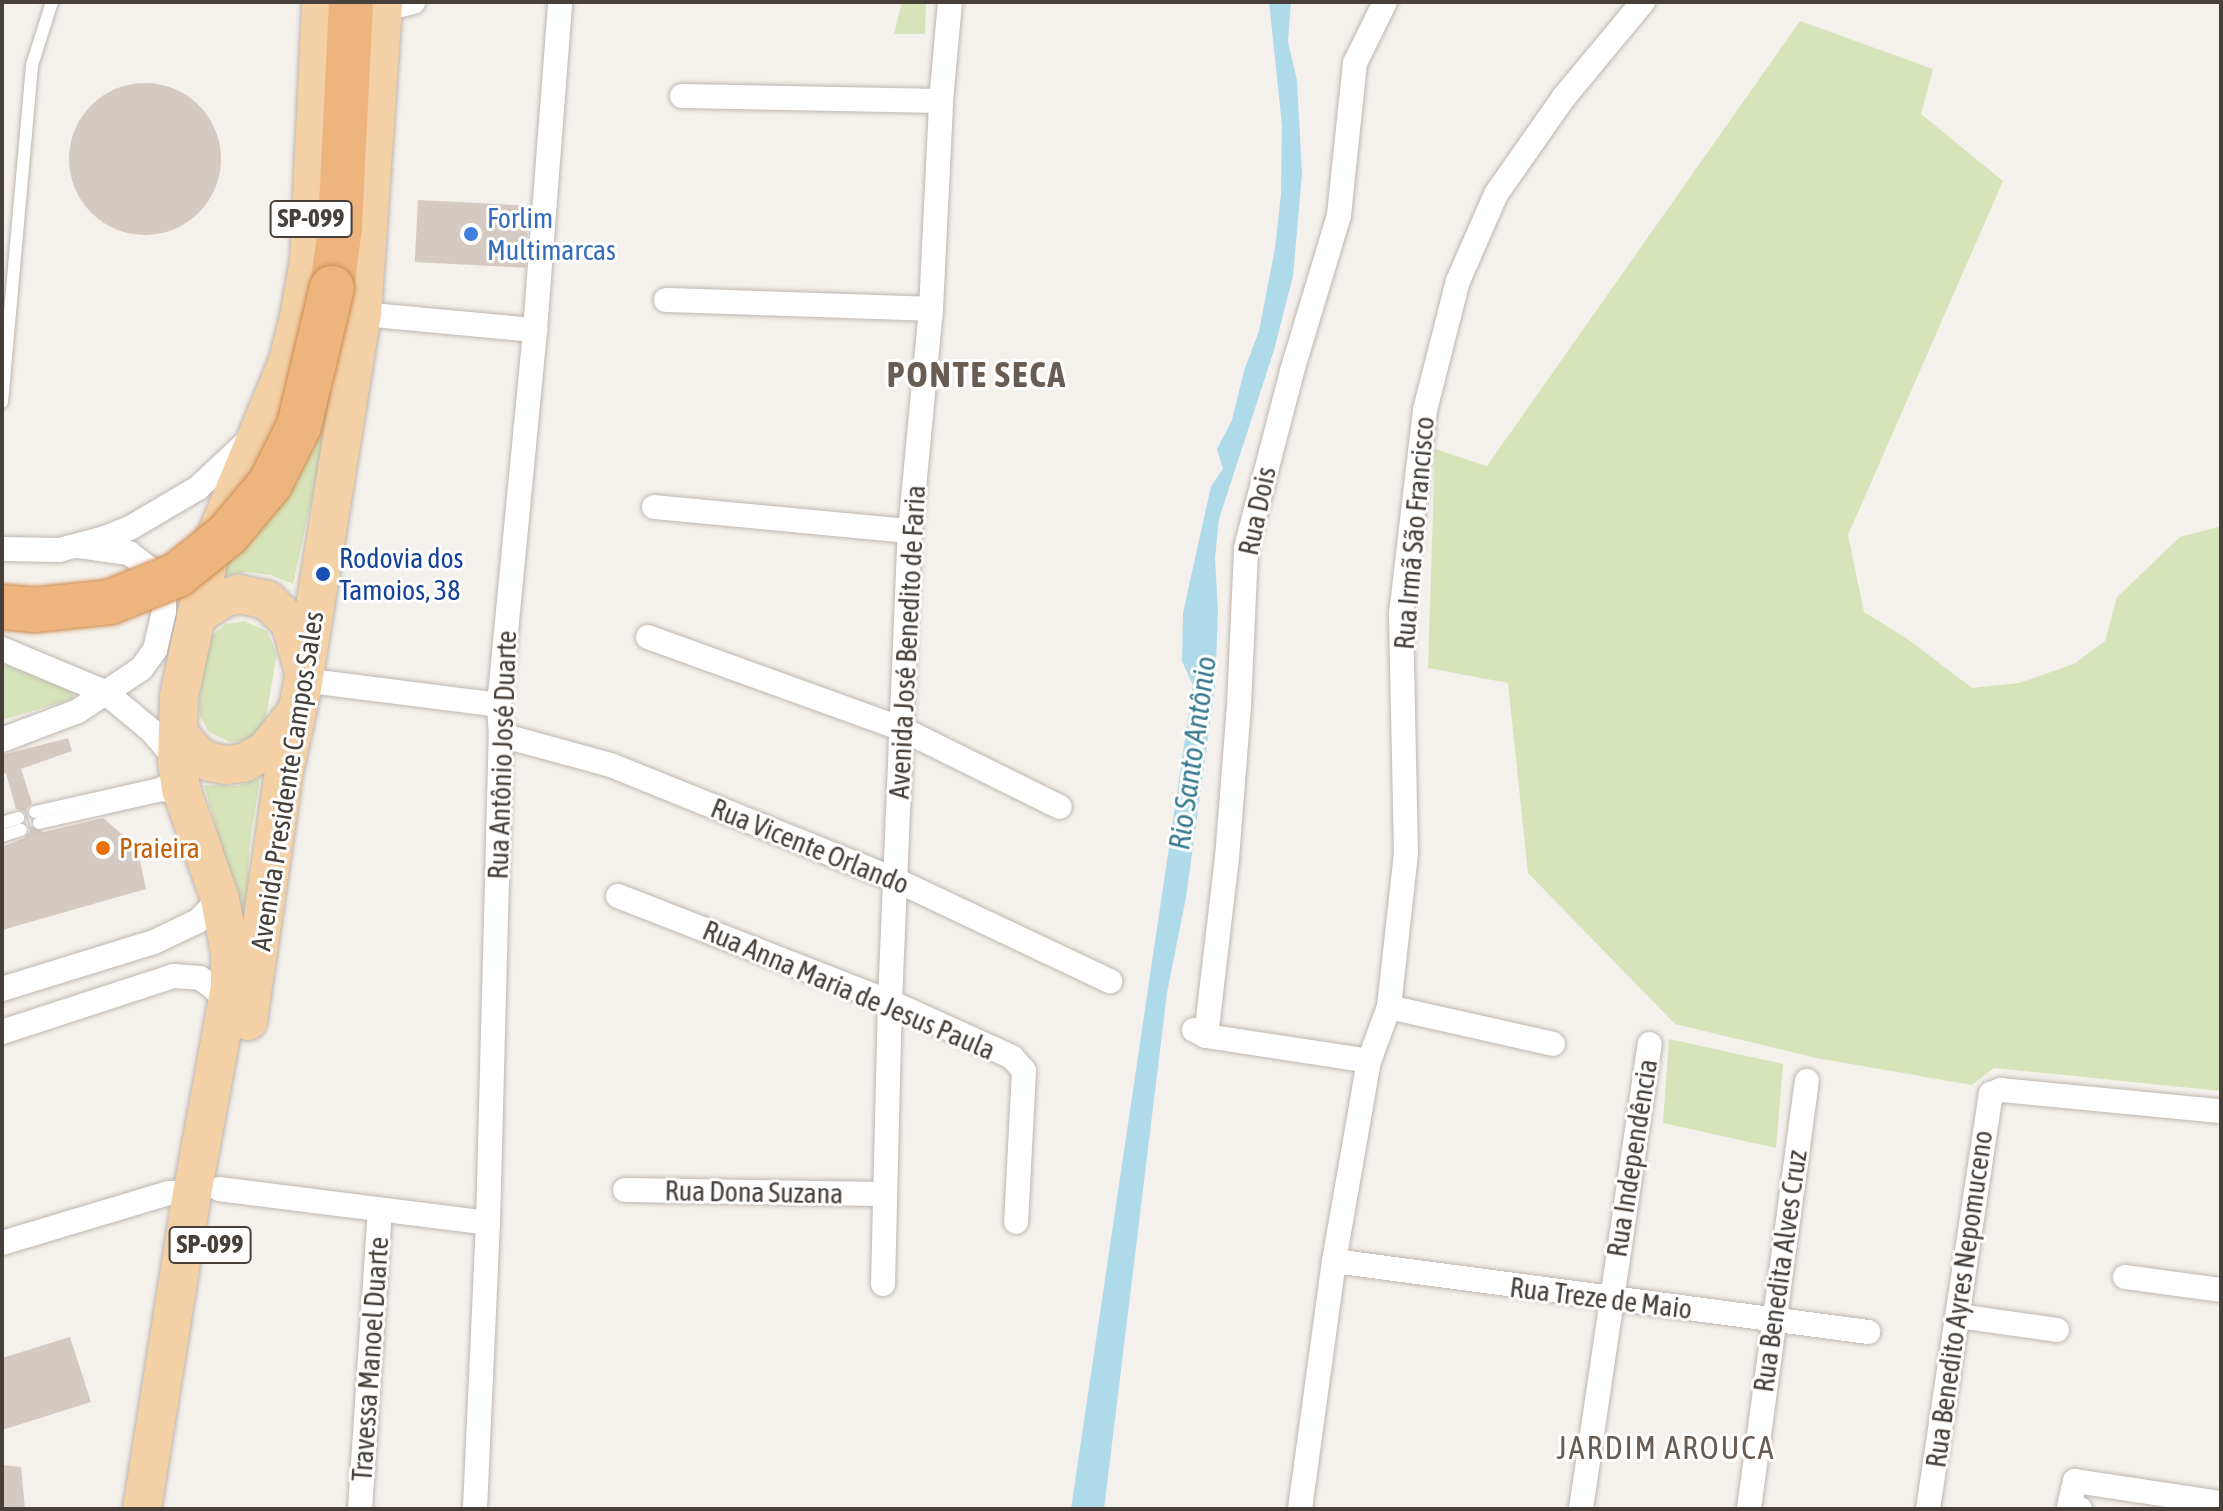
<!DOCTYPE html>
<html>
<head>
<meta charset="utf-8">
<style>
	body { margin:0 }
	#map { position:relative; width:2223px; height:1511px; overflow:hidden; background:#f4f0eb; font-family:"Asap Condensed",sans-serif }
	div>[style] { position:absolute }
	.green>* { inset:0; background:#d7e3b9 }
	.water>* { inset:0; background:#afdae9 }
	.building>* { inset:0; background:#d4cac2; transform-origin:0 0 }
	.round { border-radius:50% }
	.roads { filter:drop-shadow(0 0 2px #beb6af) drop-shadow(0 0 2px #beb6af) }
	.lane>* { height:12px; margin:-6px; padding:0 6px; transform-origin:6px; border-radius:6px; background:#fff }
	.street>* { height:24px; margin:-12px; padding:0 12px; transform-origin:12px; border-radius:12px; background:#fff }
	.primary>* { height:38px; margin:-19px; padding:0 19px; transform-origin:19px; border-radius:19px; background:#f3d0a5 }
	.highway>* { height:44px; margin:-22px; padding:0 22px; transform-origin:22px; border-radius:22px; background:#edb57d }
	.bridges { filter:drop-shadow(0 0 2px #cc894d) drop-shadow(0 0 2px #cc894d) }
	.highway-bridge>* { height:44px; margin:-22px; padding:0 22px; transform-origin:22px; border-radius:22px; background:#edb57d }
	.dots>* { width:22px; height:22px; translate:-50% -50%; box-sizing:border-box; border:4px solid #fff; border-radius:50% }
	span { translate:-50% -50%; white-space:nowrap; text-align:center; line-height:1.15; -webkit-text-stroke:6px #fff; paint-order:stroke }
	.shield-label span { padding:2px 6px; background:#fff; border:2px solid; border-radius:6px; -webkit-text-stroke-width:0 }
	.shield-label { font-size:26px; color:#47403a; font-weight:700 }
	.shop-label { font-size:28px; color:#366cbe }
	.left { translate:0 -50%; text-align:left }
	.street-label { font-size:28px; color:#47403a }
	.transit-label { font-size:28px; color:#164399 }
	.food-label { font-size:28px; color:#c56008 }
	.water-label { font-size:30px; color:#387a90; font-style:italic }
	.quarter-label { font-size:32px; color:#695c52; letter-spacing:2px }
	.district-label { font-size:36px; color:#695c52; font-weight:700; letter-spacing:2px }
	.frame { position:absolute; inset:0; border:4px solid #47403a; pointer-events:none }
</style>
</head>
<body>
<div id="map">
	<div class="green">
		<i style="clip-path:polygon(902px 2px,926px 2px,925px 34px,894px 34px)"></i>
		<i style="clip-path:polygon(1800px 21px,1933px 69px,1921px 114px,2003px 181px,1848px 535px,1864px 612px,1909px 640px,1972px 688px,2019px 683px,2074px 664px,2105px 641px,2117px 597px,2180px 537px,2221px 526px,2221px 1091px,1994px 1068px,1972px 1085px,1816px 1058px,1675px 1024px,1528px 873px,1508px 683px,1428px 668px,1435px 449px,1487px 466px)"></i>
		<i style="clip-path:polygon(337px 386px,293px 584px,271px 575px,247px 572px,224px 576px,226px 556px,327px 394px)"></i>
		<i style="clip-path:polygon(244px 621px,267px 631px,277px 654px,265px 723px,248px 740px,230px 742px,209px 732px,200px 716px,199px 704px,206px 647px,211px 636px,226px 624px)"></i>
		<i style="clip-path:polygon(2px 664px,73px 690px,73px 699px,2px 720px)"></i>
		<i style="clip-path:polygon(260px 778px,249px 849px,246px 952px,241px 914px,204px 785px,238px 786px)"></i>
		<i style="clip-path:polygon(1669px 1039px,1783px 1064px,1776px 1148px,1663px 1123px)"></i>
	</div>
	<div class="water">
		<i style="clip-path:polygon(1269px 2px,1291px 2px,1288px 42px,1297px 80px,1302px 174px,1293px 276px,1274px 350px,1219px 519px,1215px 558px,1218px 612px,1215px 687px,1186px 897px,1167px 993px,1104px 1509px,1071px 1509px,1193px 685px,1182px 661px,1183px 613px,1211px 486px,1223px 469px,1217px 449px,1232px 420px,1244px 371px,1259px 331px,1275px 248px,1281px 194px,1282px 125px)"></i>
	</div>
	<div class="building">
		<i class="round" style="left:69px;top:83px;width:152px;height:152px"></i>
		<i style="left:418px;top:200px;width:111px;height:62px;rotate:3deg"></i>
		<i style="clip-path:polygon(68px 738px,72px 751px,21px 769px,32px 803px,26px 810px,30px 826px,44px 832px,103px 818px,137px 847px,146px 889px,2px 930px,2px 847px,24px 838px,30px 831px,25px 812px,16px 809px,6px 773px,2px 774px,2px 755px)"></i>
		<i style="clip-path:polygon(70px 1337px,91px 1402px,2px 1430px,2px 1358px)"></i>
		<i style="clip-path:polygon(2px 1465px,21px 1467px,25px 1509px,2px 1509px)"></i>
	</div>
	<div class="roads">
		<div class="lane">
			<i style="left:2px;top:402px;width:338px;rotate:-84.9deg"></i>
			<i style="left:32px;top:65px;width:66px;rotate:-72.4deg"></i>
			<i style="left:35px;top:812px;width:127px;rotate:-12.7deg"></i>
			<i style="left:159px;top:784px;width:17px;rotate:-31deg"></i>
			<i style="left:2px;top:823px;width:17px;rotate:-17deg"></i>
			<i style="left:39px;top:823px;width:126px;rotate:-12.8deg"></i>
			<i style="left:162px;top:795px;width:17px;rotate:10deg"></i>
			<i style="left:2px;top:836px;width:20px;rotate:-18deg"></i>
		</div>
		<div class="street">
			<i style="left:383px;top:9px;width:31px;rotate:-13deg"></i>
			<i style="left:682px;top:96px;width:259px;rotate:1.1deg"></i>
			<i style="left:666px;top:300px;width:265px;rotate:1.9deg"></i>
			<i style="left:362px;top:314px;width:174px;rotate:5.3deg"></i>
			<i style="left:654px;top:507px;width:257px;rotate:5.4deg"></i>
			<i style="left:2px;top:549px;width:57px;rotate:1deg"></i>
			<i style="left:59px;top:550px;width:48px;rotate:-14.6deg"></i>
			<i style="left:105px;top:538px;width:27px;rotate:-22deg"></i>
			<i style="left:130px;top:528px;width:79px;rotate:-30.5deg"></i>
			<i style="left:198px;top:488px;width:69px;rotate:-43.2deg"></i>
			<i style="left:648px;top:637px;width:268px;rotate:19.9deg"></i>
			<i style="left:900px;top:728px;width:178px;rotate:26.3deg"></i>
			<i style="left:2px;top:649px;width:112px;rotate:22.7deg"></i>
			<i style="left:105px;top:692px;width:61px;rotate:39.7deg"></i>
			<i style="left:152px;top:731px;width:39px;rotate:50deg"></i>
			<i style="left:302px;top:688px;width:17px;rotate:-21deg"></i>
			<i style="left:318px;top:682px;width:182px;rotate:7.2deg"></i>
			<i style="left:501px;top:735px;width:114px;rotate:15.3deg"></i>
			<i style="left:611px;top:765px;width:307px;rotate:22deg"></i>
			<i style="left:896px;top:880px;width:237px;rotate:25.3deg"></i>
			<i style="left:2px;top:740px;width:81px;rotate:-20.9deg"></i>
			<i style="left:78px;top:711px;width:76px;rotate:-33.7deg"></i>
			<i style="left:141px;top:669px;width:24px;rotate:-54deg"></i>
			<i style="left:155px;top:650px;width:39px;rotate:-77deg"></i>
			<i style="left:164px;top:612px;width:17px;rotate:-90deg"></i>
			<i style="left:164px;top:595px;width:30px;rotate:-118deg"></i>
			<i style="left:150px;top:569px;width:26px;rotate:-143deg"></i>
			<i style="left:129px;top:553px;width:51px;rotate:-172.2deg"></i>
			<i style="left:618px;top:896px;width:292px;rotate:21.3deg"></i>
			<i style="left:890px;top:1002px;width:134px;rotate:24.3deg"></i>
			<i style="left:1012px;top:1057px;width:18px;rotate:49deg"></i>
			<i style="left:1024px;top:1071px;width:151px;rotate:93deg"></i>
			<i style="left:2px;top:989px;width:159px;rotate:-17.2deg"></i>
			<i style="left:154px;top:942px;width:49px;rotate:-25.5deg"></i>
			<i style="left:198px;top:921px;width:31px;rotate:-45deg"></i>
			<i style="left:1389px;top:1007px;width:168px;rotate:12.7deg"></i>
			<i style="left:1194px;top:1030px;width:13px;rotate:27deg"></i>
			<i style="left:1206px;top:1036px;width:165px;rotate:8.7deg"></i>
			<i style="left:2px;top:1032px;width:180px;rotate:-18.1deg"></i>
			<i style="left:173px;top:976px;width:27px;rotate:4deg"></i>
			<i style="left:200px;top:978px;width:16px;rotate:35deg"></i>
			<i style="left:213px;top:987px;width:23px;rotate:49deg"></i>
			<i style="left:1206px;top:1036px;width:179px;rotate:-83.3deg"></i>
			<i style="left:1227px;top:858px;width:153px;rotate:-85.5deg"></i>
			<i style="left:1239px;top:705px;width:157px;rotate:-87.4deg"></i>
			<i style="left:1246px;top:548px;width:183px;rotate:-75.4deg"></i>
			<i style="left:1292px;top:371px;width:163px;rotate:-73.2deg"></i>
			<i style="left:1339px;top:215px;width:153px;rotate:-84deg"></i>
			<i style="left:1355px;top:63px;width:68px;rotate:-63.8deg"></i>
			<i style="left:219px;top:1189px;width:271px;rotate:7.2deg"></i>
			<i style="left:625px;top:1190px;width:259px;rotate:0.9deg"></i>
			<i style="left:2px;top:1243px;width:174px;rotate:-16.7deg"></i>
			<i style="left:169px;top:1193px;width:23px;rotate:2deg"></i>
			<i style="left:1334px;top:1261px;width:539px;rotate:7.57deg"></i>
			<i style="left:2125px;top:1277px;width:97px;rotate:7.7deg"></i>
			<i style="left:883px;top:1284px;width:282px;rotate:-88.6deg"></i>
			<i style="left:890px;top:1002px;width:471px;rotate:-87.6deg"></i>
			<i style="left:910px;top:531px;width:223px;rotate:-84.6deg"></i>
			<i style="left:931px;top:309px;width:208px;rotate:-87.2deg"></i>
			<i style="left:941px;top:101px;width:99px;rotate:-84.8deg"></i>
			<i style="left:1959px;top:1316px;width:99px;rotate:8.1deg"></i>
			<i style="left:360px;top:1509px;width:300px;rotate:-86.2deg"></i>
			<i style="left:475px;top:1509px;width:286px;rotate:-87.4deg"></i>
			<i style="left:488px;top:1223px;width:488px;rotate:-88.5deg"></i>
			<i style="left:501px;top:735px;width:30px;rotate:-94deg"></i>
			<i style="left:499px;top:705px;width:377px;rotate:-84.5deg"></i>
			<i style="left:535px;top:330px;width:329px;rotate:-85.6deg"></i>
			<i style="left:1300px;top:1509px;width:250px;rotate:-82.2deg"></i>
			<i style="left:1334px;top:1261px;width:203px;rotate:-80.1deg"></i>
			<i style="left:1369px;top:1061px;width:58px;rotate:-69.7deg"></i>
			<i style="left:1389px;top:1007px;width:154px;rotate:-83.7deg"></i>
			<i style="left:1406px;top:854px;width:240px;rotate:-91.2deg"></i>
			<i style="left:1401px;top:614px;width:205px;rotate:-83.3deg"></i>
			<i style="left:1425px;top:410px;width:133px;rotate:-75.7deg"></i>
			<i style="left:1458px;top:281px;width:95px;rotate:-66.4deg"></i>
			<i style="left:1496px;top:194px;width:118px;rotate:-55deg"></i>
			<i style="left:1564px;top:97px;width:124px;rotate:-50.3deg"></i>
			<i style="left:1581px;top:1509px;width:470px;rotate:-81.6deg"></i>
			<i style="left:1749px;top:1509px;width:432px;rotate:-82.3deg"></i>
			<i style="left:1928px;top:1509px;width:420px;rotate:-81.4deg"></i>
			<i style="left:1991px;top:1094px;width:11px;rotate:-22deg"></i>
			<i style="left:2001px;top:1090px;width:221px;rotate:5.5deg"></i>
			<i style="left:2080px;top:1509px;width:11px;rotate:-170deg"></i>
			<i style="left:2069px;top:1507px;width:27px;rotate:-77deg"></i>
			<i style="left:2075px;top:1481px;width:148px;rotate:8.6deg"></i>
		</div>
		<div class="primary">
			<i style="left:196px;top:616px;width:33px;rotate:-33deg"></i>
			<i style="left:224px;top:598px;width:16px;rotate:-15deg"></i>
			<i style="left:239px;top:594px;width:29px;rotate:12deg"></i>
			<i style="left:267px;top:600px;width:32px;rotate:44deg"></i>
			<i style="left:290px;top:622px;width:45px;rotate:74.4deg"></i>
			<i style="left:178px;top:733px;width:29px;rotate:49deg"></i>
			<i style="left:197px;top:755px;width:15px;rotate:28deg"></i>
			<i style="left:210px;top:762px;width:16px;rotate:11deg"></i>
			<i style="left:226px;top:765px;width:17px;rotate:-7deg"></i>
			<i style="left:243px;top:763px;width:26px;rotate:-29deg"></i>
			<i style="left:266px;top:750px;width:43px;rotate:-51.5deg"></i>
			<i style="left:248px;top:1021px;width:252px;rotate:-81.8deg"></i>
			<i style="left:284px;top:772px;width:86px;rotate:-77.9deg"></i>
			<i style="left:302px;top:688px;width:379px;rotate:-80.9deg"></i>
			<i style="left:362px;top:314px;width:313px;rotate:-86.1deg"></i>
			<i style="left:142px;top:1509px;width:319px;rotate:-81deg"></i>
			<i style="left:192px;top:1194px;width:211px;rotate:-79.6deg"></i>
			<i style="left:230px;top:986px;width:34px;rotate:-90deg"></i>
			<i style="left:230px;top:952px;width:54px;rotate:-100.7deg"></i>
			<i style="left:220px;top:899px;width:117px;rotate:-109.5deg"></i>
			<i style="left:181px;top:789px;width:28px;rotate:-98deg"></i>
			<i style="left:177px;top:761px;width:65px;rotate:-88.2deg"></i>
			<i style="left:179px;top:696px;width:151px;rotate:-77.8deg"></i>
			<i style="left:211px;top:548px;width:202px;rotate:-67.6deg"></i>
			<i style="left:288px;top:361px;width:45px;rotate:-76deg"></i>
			<i style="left:299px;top:317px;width:58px;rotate:-80deg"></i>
			<i style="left:309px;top:260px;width:258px;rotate:-87.3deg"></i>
		</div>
		<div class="highway">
			<i style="left:332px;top:288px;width:62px;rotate:-82.5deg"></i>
			<i style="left:340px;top:227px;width:225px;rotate:-87.2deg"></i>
		</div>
	</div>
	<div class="bridges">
		<div class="highway-bridge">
			<i style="left:2px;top:607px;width:32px;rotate:5deg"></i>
			<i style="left:34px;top:610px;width:76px;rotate:-6deg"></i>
			<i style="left:110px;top:602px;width:72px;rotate:-21.9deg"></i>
			<i style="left:177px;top:575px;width:65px;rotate:-38.8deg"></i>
			<i style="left:228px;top:534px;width:65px;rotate:-50deg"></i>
			<i style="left:270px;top:484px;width:65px;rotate:-63.4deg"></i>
			<i style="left:299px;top:426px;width:142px;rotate:-76.6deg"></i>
		</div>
	</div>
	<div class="dots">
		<i style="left:471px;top:234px;background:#3f7fe0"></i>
		<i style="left:323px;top:574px;background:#1a4fb4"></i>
		<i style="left:103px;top:848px;background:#e8710a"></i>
	</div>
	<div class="shield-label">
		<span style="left:311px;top:219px">SP-099</span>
		<span style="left:210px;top:1245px">SP-099</span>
	</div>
	<div class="shop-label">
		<span class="left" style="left:487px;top:234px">Forlim<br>Multimarcas</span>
	</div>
	<div class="street-label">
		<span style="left:1257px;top:511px;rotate:-78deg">Rua Dois</span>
		<span style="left:1414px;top:533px;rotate:-85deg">Rua Irmã São Francisco</span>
		<span style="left:907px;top:642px;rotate:-87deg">Avenida José Benedito de Faria</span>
		<span style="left:502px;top:755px;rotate:-88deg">Rua Antônio José Duarte</span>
		<span style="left:287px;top:781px;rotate:-81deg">Avenida Presidente Campos Sales</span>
		<span style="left:810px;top:846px;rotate:22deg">Rua Vicente Orlando</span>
		<span style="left:849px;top:990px;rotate:23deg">Rua Anna Maria de Jesus Paula</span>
		<span style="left:1632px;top:1158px;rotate:-81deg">Rua Independência</span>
		<span style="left:754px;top:1192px;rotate:1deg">Rua Dona Suzana</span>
		<span style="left:1780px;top:1271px;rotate:-82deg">Rua Benedita Alves Cruz</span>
		<span style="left:1601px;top:1298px;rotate:7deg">Rua Treze de Maio</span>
		<span style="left:1959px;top:1299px;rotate:-82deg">Rua Benedito Ayres Nepomuceno</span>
		<span style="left:370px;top:1359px;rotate:-86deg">Travessa Manoel Duarte</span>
	</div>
	<div class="transit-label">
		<span class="left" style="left:339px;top:574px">Rodovia dos<br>Tamoios, 38</span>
	</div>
	<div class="food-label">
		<span class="left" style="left:119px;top:848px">Praieira</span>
	</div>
	<div class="water-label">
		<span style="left:1192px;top:753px;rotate:-82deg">Rio Santo Antônio</span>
	</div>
	<div class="quarter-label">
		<span style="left:1666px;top:1448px">JARDIM AROUCA</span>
	</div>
	<div class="district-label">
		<span style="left:977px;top:375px">PONTE SECA</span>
	</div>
	<div class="frame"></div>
</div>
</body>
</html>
